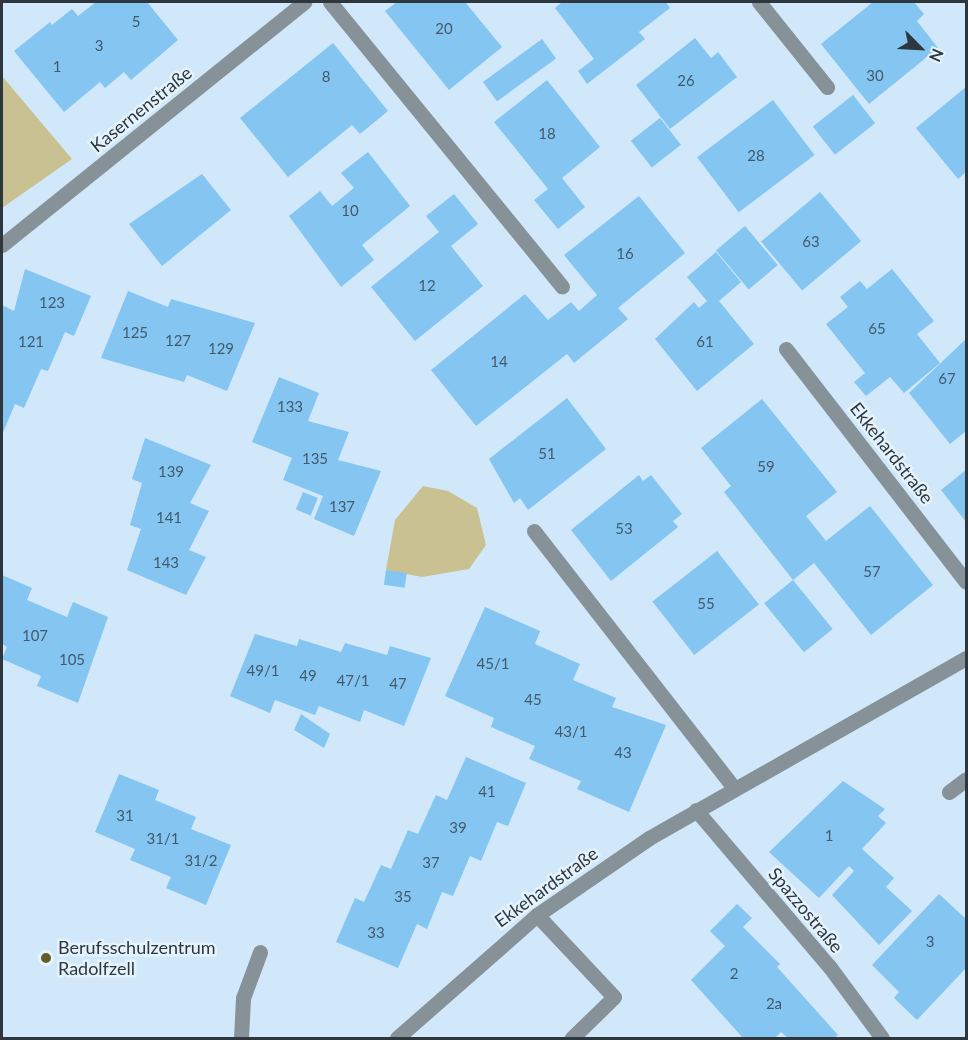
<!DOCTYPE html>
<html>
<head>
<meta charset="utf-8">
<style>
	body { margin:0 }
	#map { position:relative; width:968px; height:1040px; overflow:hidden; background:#d0e8f9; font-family:Lato,sans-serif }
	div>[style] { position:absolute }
	.green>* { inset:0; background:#c9c191 }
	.building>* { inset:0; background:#84c5f2; transform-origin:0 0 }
	.minor>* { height:15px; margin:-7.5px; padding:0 7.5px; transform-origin:7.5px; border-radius:7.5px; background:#879198 }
	.dots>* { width:16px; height:16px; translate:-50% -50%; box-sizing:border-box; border:3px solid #e5f3fe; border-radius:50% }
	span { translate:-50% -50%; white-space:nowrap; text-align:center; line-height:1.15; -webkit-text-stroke:5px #e5f3fe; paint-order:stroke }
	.number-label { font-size:15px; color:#445a6a }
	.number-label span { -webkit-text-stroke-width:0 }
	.street-label { font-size:18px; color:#2e373d }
	.poi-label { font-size:18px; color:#2e373d }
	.left { translate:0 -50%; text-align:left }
	.frame { position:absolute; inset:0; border:3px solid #2e373d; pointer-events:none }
	.north { position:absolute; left:890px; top:18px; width:60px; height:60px; -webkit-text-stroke:4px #e5f3fe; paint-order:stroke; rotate:114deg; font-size:16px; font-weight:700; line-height:24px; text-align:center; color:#2e373d }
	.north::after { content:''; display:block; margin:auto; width:21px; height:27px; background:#2e373d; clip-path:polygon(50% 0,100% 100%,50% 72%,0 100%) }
</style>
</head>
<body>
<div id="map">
	<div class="green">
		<i style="clip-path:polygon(2px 76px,72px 159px,2px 208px)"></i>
		<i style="clip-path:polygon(423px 486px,448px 491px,477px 508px,486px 545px,469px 569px,422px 577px,386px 570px,395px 520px)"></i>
	</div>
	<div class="building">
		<i style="clip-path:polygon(96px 2px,147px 2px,178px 40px,131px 80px,124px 72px,105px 88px,100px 82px,64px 112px,14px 51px,50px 22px,52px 25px,72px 9px,78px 16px)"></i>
		<i style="clip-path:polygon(397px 2px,465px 2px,502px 47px,449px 90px,385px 11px)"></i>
		<i style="clip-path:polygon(562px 2px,666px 2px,670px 8px,639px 32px,645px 39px,587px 84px,578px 71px,594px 59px,555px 8px)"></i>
		<i style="clip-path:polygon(873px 2px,914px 2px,924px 14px,917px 21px,938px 48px,869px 104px,821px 44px)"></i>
		<i style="clip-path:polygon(695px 38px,711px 58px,718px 52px,737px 77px,670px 129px,636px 85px)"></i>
		<i style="left:542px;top:39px;width:24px;height:73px;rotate:54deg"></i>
		<i style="clip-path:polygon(333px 43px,388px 111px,360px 134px,352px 125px,288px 177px,240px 118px)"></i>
		<i style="clip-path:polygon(547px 80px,600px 147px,562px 178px,585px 207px,558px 229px,534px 200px,548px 189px,494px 122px)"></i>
		<i style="clip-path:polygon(966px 87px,966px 172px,958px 179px,916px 128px)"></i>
		<i style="left:853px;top:95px;width:36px;height:51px;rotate:52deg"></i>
		<i style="left:773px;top:100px;width:69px;height:95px;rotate:53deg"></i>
		<i style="left:660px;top:118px;width:34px;height:37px;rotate:52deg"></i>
		<i style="clip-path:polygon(368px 152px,410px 206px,362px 245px,374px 260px,341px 287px,289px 216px,320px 191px,332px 206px,354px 188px,341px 173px)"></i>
		<i style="clip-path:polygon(202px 174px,231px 210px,162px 266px,129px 224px)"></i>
		<i style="left:820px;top:192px;width:64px;height:77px;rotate:50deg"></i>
		<i style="clip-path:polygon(454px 194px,478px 224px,451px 246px,483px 286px,415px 341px,371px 287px,439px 232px,426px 216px)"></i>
		<i style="clip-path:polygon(639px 196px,685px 253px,618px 308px,628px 319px,574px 363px,567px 354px,476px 426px,431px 370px,525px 294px,548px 320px,571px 302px,579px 311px,597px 295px,564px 255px)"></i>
		<i style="left:745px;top:226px;width:51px;height:38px;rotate:50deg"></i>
		<i style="clip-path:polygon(716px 252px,741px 282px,719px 301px,754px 344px,697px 391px,655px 339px,694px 302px,699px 308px,707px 301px,687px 277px)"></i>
		<i style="clip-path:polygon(25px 269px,91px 296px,74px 336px,65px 332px,48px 371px,41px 369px,24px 408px,15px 404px,2px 435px,2px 305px,14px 311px)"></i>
		<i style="clip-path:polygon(892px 269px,934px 321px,917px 334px,940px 363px,904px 393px,890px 377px,866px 396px,854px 382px,865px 373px,826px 324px,848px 307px,840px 297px,860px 281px,867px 289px)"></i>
		<i style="clip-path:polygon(128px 291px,168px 307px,171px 299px,255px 323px,227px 391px,187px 375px,184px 382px,101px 358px)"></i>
		<i style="clip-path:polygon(966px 339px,966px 431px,950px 444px,909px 393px)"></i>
		<i style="clip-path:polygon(279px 377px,319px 393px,308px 421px,349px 432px,338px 460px,381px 471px,354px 536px,314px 519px,323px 496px,283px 480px,292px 458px,252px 442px)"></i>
		<i style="clip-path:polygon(567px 398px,606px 449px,528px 510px,520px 498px,514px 503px,489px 459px)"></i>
		<i style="clip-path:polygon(762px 399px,837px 492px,806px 516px,826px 541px,870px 506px,933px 585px,871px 635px,814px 563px,793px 580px,724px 492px,731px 486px,701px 448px)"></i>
		<i style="clip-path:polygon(145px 438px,211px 465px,190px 503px,209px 511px,189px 550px,206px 557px,186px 595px,127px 570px,141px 529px,130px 525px,142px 483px,132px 479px)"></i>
		<i style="clip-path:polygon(966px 470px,966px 522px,941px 490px)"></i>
		<i style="clip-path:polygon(639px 475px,643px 481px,651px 475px,682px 514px,673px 521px,678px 527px,611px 581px,571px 530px)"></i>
		<i style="left:303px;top:492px;width:16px;height:19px;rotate:22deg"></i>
		<i style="left:717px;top:551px;width:68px;height:82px;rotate:52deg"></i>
		<i style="left:386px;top:570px;width:21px;height:15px;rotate:8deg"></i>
		<i style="clip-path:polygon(2px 575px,32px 588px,27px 600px,67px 617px,73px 602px,108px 617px,78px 703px,37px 686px,41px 676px,2px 659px,7px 647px,2px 644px)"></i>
		<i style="left:793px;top:580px;width:63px;height:37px;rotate:51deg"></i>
		<i style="clip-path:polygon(485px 607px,540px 631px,535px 644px,580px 664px,573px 680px,616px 698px,612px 707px,666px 725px,629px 812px,577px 789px,581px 781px,529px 759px,535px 746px,491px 727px,494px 718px,445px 696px)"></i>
		<i style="clip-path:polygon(255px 634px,297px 646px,299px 639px,341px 652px,345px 643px,387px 655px,390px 646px,431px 658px,404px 726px,364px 710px,360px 722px,319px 706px,315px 715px,275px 700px,270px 713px,230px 696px)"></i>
		<i style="clip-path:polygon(301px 714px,330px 734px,324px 748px,294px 730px)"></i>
		<i style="clip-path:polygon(466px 757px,526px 783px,508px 826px,497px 822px,481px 861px,470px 856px,453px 896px,442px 892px,427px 929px,417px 924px,398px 968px,336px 942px,355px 898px,364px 902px,381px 865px,391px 869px,408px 830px,418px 834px,436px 795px,447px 800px)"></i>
		<i style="clip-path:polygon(119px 774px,159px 790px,155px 800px,196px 817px,191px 829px,231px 845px,206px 905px,166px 888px,171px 877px,130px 860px,135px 849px,95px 832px)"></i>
		<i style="clip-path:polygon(843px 781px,885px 809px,878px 816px,886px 823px,862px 849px,894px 878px,886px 887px,912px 911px,879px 945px,832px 895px,854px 871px,849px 866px,819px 898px,769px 852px)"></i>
		<i style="clip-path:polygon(939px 894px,966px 919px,966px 968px,917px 1020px,894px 998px,899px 992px,872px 965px)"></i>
		<i style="clip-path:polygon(737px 904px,752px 918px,743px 927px,780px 964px,777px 967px,838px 1035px,834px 1038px,788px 1038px,781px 1032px,775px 1038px,743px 1038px,691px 980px,725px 946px,710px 931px)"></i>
	</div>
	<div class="minor">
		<i style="left:330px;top:2px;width:367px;rotate:50.8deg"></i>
		<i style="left:759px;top:2px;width:109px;rotate:51.3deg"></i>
		<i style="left:2px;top:245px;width:388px;rotate:-38.8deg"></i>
		<i style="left:786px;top:349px;width:294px;rotate:52.3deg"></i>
		<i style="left:534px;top:531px;width:326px;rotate:52.1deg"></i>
		<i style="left:949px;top:792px;width:21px;rotate:-37deg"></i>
		<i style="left:696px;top:810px;width:205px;rotate:49.6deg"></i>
		<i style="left:829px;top:966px;width:89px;rotate:53.6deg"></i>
		<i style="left:537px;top:915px;width:112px;rotate:46.8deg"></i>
		<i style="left:614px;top:997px;width:59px;rotate:135.7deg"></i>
		<i style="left:241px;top:1038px;width:40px;rotate:-87.1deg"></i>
		<i style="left:243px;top:998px;width:49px;rotate:-69.7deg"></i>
		<i style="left:397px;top:1038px;width:186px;rotate:-41.3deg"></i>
		<i style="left:537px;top:915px;width:136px;rotate:-34.5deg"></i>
		<i style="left:649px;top:838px;width:365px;rotate:-29.6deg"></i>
	</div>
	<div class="dots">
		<i style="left:46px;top:958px;background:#645b27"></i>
	</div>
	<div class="number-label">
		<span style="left:136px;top:22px">5</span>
		<span style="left:444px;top:29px">20</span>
		<span style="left:99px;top:46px">3</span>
		<span style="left:57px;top:67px">1</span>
		<span style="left:875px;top:76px">30</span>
		<span style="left:326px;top:77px">8</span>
		<span style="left:686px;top:81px">26</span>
		<span style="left:547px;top:134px">18</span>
		<span style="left:756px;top:156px">28</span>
		<span style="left:350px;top:211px">10</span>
		<span style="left:811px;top:242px">63</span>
		<span style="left:625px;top:254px">16</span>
		<span style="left:427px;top:286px">12</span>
		<span style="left:52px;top:303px">123</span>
		<span style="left:877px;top:329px">65</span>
		<span style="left:135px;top:333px">125</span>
		<span style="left:178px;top:341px">127</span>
		<span style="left:31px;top:342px">121</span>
		<span style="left:705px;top:342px">61</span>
		<span style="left:221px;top:349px">129</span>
		<span style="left:499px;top:362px">14</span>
		<span style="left:947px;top:379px">67</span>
		<span style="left:290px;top:407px">133</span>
		<span style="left:547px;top:454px">51</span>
		<span style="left:315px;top:459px">135</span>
		<span style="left:766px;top:467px">59</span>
		<span style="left:171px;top:472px">139</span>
		<span style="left:342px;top:507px">137</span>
		<span style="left:169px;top:518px">141</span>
		<span style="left:624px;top:529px">53</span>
		<span style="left:166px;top:563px">143</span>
		<span style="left:872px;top:572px">57</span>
		<span style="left:706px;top:604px">55</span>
		<span style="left:35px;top:636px">107</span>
		<span style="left:72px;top:660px">105</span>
		<span style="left:493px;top:664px">45/1</span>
		<span style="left:263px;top:671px">49/1</span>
		<span style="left:308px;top:676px">49</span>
		<span style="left:353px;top:681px">47/1</span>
		<span style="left:398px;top:684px">47</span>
		<span style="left:533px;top:700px">45</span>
		<span style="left:571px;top:732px">43/1</span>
		<span style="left:623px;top:753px">43</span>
		<span style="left:487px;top:792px">41</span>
		<span style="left:125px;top:816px">31</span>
		<span style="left:458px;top:828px">39</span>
		<span style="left:829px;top:836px">1</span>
		<span style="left:163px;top:839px">31/1</span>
		<span style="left:201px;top:861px">31/2</span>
		<span style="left:431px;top:863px">37</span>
		<span style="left:403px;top:897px">35</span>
		<span style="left:376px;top:933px">33</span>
		<span style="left:930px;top:942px">3</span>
		<span style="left:734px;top:974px">2</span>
		<span style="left:774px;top:1004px">2a</span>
	</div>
	<div class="street-label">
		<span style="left:141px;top:109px;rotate:-39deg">Kasernenstraße</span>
		<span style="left:892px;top:453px;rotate:52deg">Ekkehardstraße</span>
		<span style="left:546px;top:887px;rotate:-36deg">Ekkehardstraße</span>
		<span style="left:806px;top:910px;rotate:50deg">Spazzostraße</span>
	</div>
	<div class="poi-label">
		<span class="left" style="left:58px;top:958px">Berufsschulzentrum<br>Radolfzell</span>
	</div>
	<div class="frame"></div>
	<div class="north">N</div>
</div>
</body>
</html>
